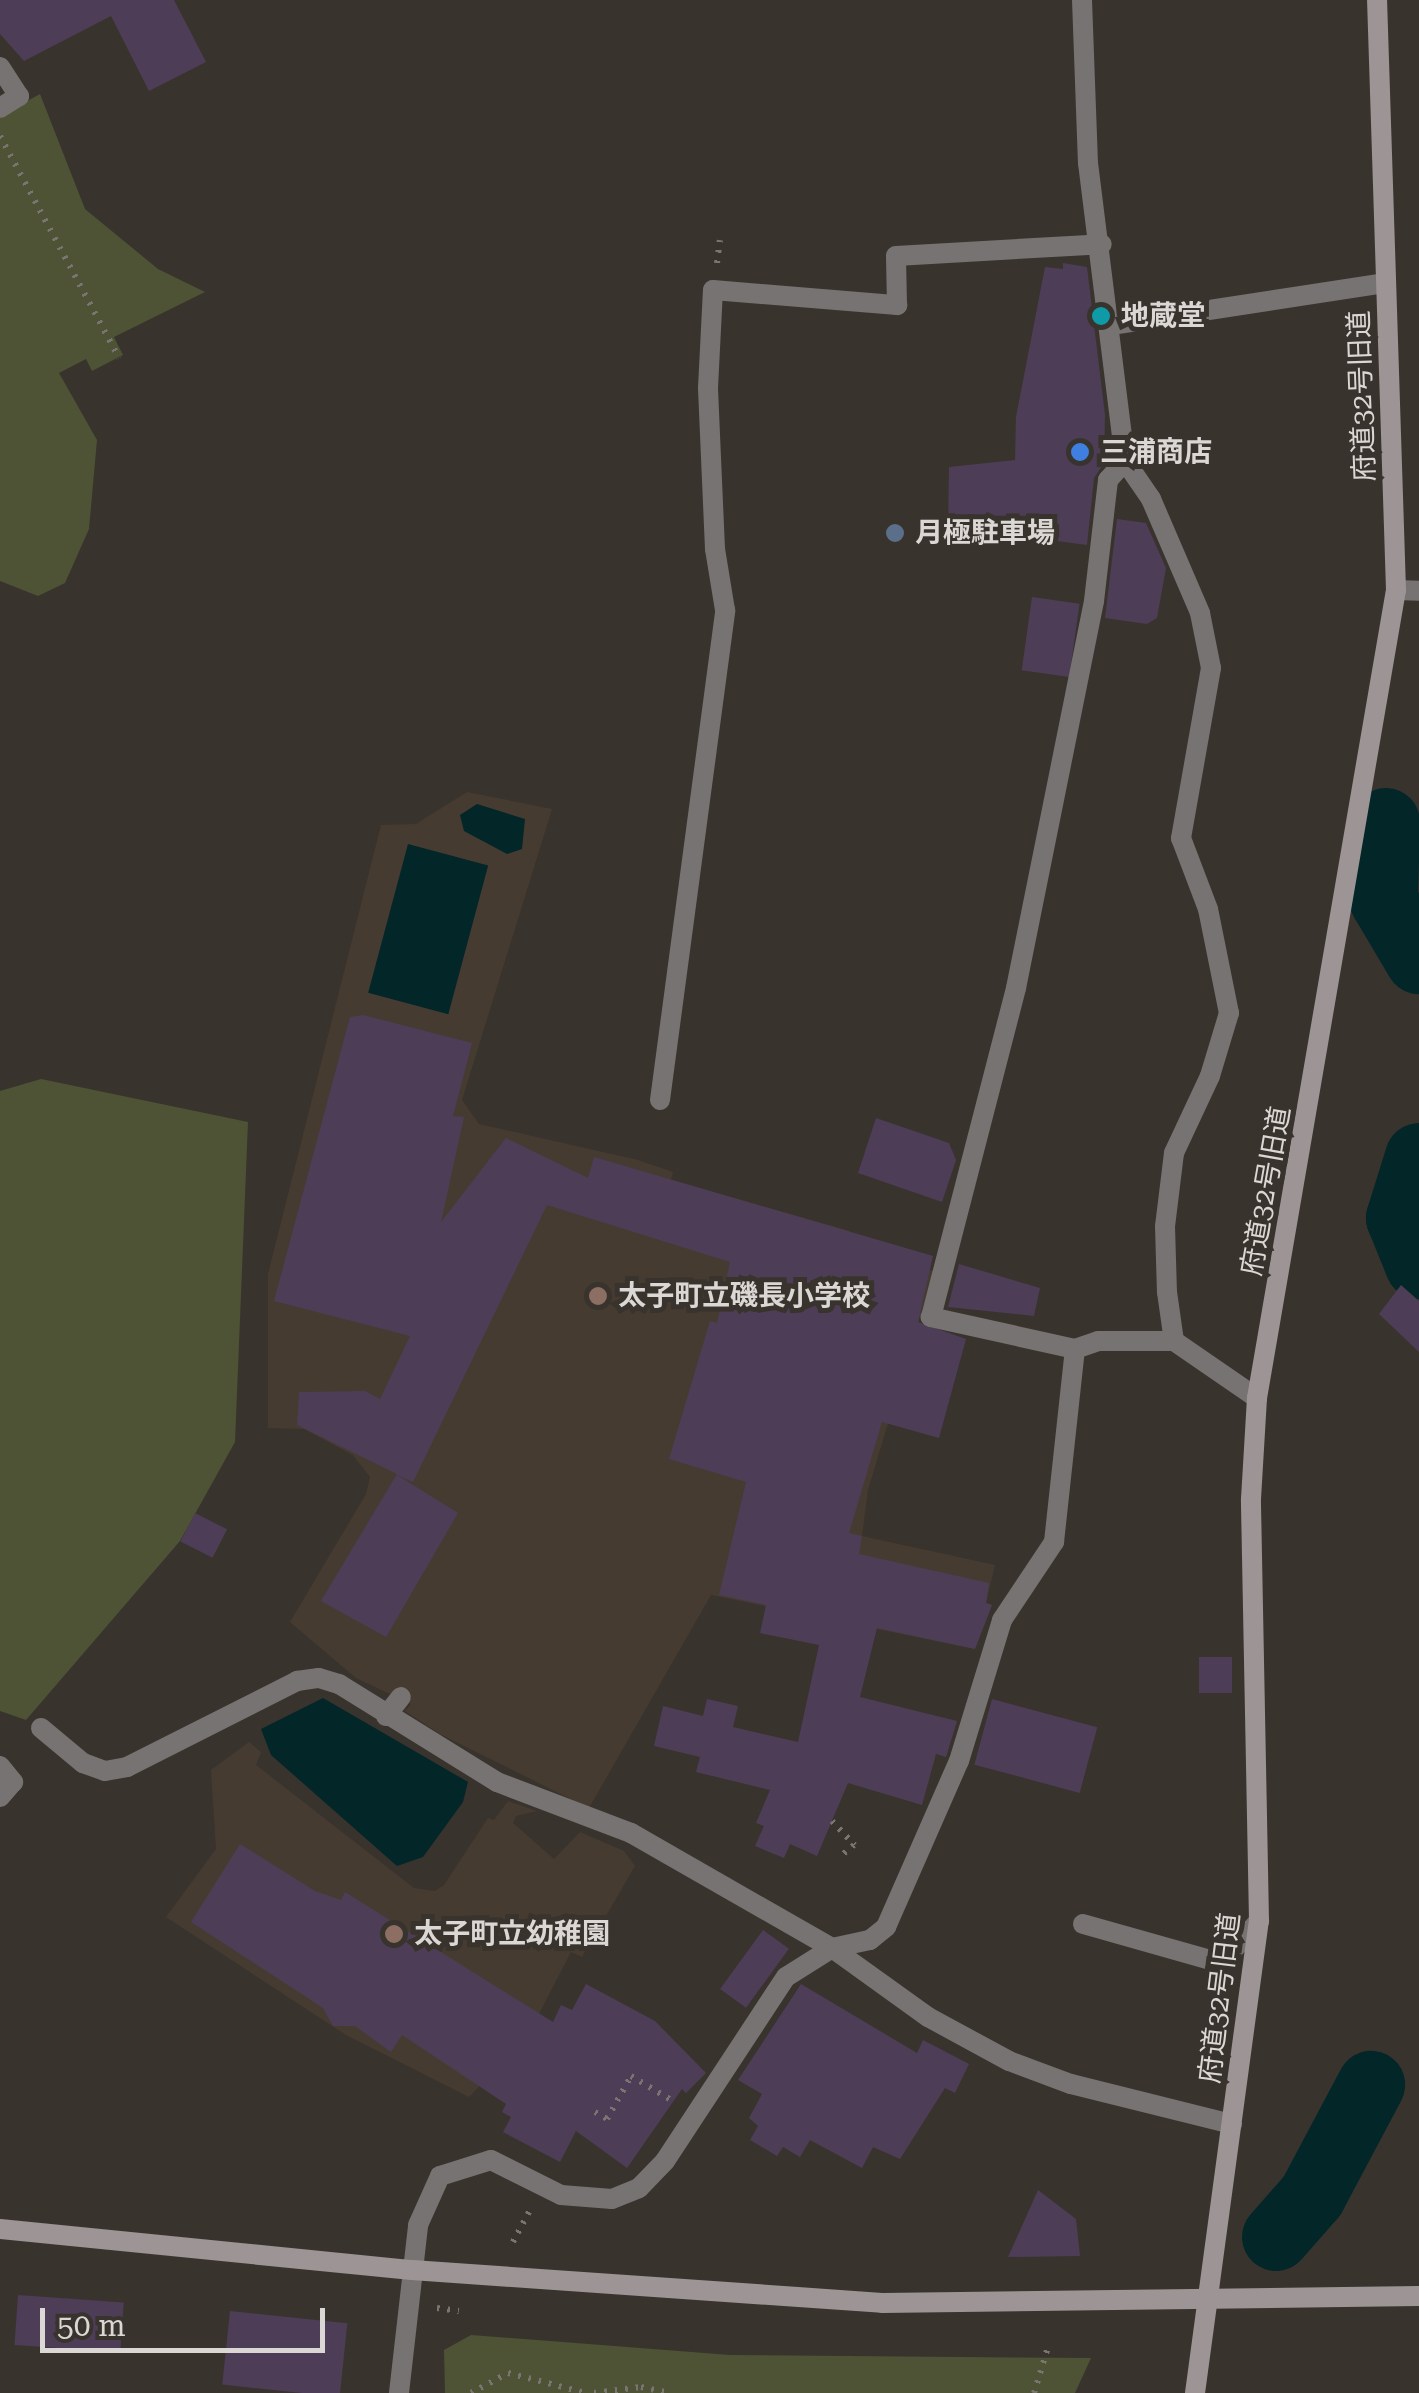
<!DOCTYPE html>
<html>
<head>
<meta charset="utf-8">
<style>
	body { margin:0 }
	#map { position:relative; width:1419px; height:2393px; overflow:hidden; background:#39332d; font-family:"Roboto Serif","Noto Sans JP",serif }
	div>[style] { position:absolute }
	.built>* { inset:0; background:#463b31 }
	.green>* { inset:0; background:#4d5334 }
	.water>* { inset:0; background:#032629; transform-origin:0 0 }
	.river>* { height:68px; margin:-34px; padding:0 34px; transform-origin:34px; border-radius:34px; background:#032629 }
	.building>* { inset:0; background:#4e3d57; transform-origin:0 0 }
	.path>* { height:6px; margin-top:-3px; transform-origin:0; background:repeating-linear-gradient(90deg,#7a7570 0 2.5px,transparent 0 10.5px) }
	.lane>* { height:20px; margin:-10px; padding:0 10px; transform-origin:10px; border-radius:10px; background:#777372 }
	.street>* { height:20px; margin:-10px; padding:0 10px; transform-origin:10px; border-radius:10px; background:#777372 }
	.secondary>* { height:20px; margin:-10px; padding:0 10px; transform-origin:10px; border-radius:10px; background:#9d9595 }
	.dots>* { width:28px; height:28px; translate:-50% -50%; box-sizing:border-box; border:5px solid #39332d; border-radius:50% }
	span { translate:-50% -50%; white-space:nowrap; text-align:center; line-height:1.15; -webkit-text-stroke:10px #39332d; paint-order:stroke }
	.poi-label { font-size:28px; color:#dbd7d4; font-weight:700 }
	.left { translate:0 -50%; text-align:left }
	.street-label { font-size:28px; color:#dbd7d4 }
	.scale { position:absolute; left:40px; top:2308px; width:285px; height:45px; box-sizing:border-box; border:5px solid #dbd7d4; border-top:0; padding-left:12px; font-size:30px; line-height:35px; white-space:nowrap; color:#dbd7d4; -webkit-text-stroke:8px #39332d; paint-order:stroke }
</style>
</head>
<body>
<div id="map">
	<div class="built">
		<i style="clip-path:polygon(467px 792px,552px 809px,462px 1100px,479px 1124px,638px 1160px,673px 1172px,671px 1180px,850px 1231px,846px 1247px,940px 1273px,928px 1290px,868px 1490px,862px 1536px,995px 1565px,986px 1603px,992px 1605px,975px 1649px,711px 1595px,589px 1808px,440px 1734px,405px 1711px,411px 1704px,356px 1678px,290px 1622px,366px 1494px,370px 1477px,353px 1455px,304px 1429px,268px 1428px,268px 1274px,381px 825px,416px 824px)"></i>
		<i style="clip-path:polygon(249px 1742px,261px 1752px,256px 1765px,414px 1888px,435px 1891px,444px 1885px,488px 1818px,494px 1820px,508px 1801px,537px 1811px,516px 1816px,513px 1823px,554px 1859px,580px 1832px,624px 1851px,635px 1866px,582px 1957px,571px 1952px,527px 2037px,469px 2097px,346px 2035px,166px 1917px,216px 1849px,211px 1770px)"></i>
	</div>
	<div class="green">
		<i style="clip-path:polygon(40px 94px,85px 209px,158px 269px,205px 292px,114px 337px,123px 355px,92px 371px,86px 359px,59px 373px,97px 440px,89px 529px,65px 583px,38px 596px,0 581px,0 116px)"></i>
		<i style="clip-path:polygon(41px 1079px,248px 1122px,235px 1442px,180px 1541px,26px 1720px,0 1711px,0 1091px)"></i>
		<i style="clip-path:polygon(471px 2335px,730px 2355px,1091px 2358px,1075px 2393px,445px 2393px,444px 2350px)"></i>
	</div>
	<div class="water">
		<i style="clip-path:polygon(477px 804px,525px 819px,522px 849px,507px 854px,464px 831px,460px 815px)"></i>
		<i style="left:408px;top:844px;width:83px;height:154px;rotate:15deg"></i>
		<i style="clip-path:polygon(323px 1698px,468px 1782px,463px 1802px,423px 1857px,397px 1866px,271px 1755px,261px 1729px)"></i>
	</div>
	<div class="river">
		<i style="left:1386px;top:822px;width:79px;rotate:91.5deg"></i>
		<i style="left:1384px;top:901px;width:69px;rotate:59.3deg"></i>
		<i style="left:1419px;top:1157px;width:64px;rotate:107.3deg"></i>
		<i style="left:1400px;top:1218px;width:51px;rotate:68deg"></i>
		<i style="left:1276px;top:2237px;width:55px;rotate:-48.7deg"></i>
		<i style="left:1312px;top:2196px;width:126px;rotate:-62deg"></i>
	</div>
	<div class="building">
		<i style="clip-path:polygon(0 0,174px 0,206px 62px,149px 91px,111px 16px,24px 61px,0 34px)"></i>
		<i style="clip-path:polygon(1063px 263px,1087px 267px,1105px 415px,1104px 463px,1094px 478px,1087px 545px,983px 531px,948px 534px,949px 467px,1015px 460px,1016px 417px,1045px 267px,1063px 269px)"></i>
		<i style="clip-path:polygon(1117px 519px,1146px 523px,1166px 568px,1157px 618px,1147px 624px,1105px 618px)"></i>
		<i style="left:1032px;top:597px;width:48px;height:74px;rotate:8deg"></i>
		<i style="clip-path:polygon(363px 1015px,472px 1043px,453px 1116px,464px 1117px,441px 1222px,506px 1138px,588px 1178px,594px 1157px,933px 1256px,918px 1322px,966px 1339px,939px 1438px,882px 1422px,849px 1533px,862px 1536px,859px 1554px,989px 1583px,986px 1603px,992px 1605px,975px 1649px,877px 1628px,860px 1697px,957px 1721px,946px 1757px,936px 1754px,922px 1805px,848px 1783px,817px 1856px,790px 1844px,784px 1858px,755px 1846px,764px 1826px,756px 1823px,770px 1790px,696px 1772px,700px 1757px,654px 1746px,663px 1706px,703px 1716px,707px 1699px,738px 1706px,733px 1727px,798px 1742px,819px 1645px,760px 1633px,766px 1605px,719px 1595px,746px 1482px,669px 1459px,710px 1321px,717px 1323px,730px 1262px,547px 1205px,413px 1482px,397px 1475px,458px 1513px,386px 1637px,321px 1601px,397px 1474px,297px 1425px,299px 1392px,365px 1391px,380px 1399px,410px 1336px,274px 1301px,350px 1017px)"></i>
		<i style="clip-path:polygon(876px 1118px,949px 1143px,956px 1160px,942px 1202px,858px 1173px)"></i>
		<i style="clip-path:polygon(959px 1264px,1040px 1288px,1034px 1316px,948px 1307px)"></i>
		<i style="clip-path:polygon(1401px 1285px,1419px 1301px,1419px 1352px,1379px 1314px)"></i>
		<i style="left:195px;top:1513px;width:36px;height:32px;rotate:27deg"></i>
		<i style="left:1199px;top:1657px;width:33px;height:36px"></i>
		<i style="left:992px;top:1699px;width:109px;height:68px;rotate:15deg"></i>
		<i style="clip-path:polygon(240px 1844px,315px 1891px,341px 1900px,345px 1892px,553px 2022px,561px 2005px,572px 2010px,586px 1984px,655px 2021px,706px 2073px,686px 2093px,682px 2089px,627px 2168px,576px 2131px,560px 2162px,503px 2132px,511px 2117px,502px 2112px,506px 2104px,402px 2035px,391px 2052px,355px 2026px,333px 2026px,323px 2008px,191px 1922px)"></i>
		<i style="left:763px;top:1930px;width:32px;height:73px;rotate:36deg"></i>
		<i style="clip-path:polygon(801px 1984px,917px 2053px,923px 2040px,969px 2064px,955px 2093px,945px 2088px,900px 2159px,873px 2147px,862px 2168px,810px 2140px,800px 2157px,783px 2147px,777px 2156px,750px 2140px,758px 2126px,749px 2118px,762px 2094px,738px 2080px)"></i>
		<i style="clip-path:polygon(1038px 2190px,1076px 2219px,1080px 2256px,1008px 2257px)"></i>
		<i style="left:18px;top:2295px;width:106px;height:50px;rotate:4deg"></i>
		<i style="left:230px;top:2311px;width:118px;height:74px;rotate:6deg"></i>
	</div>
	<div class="path">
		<i style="left:0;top:136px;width:252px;rotate:61.8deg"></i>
		<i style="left:717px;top:263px;width:23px;rotate:-83deg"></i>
		<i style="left:832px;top:1821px;width:33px;rotate:47deg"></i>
		<i style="left:854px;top:1845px;width:16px;rotate:140deg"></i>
		<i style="left:595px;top:2112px;width:14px;rotate:30deg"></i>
		<i style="left:607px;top:2119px;width:49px;rotate:-60.8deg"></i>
		<i style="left:631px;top:2076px;width:49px;rotate:30.8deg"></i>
		<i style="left:513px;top:2242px;width:36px;rotate:-62deg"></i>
		<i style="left:437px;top:2308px;width:22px;rotate:8deg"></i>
		<i style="left:471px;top:2393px;width:42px;rotate:-28.4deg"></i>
		<i style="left:508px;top:2373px;width:81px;rotate:14.4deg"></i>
		<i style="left:594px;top:2393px;width:47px;rotate:-7.3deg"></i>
		<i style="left:641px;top:2387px;width:29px;rotate:12deg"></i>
		<i style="left:1034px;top:2393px;width:48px;rotate:-73.1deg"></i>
	</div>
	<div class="lane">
		<i style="left:0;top:67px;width:35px;rotate:57deg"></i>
		<i style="left:19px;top:96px;width:22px;rotate:148deg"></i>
		<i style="left:1111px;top:325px;width:278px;rotate:-8.7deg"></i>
		<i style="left:386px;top:1716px;width:24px;rotate:-52deg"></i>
		<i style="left:1083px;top:1924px;width:143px;rotate:15.8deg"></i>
		<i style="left:1221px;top:1963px;width:57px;rotate:-47.9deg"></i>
	</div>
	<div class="street">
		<i style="left:1082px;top:0;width:163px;rotate:87.9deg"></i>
		<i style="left:1088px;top:163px;width:300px;rotate:82.9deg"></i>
		<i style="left:1125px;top:461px;width:46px;rotate:55.6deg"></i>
		<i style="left:1151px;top:499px;width:124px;rotate:66.7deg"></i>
		<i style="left:1200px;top:613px;width:56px;rotate:78.7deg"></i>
		<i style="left:1211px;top:668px;width:173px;rotate:100deg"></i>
		<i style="left:1181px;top:838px;width:76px;rotate:69.2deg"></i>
		<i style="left:1208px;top:909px;width:106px;rotate:78.6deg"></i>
		<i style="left:1229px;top:1013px;width:66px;rotate:106.8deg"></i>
		<i style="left:1210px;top:1076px;width:85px;rotate:115.1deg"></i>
		<i style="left:1174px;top:1153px;width:74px;rotate:97deg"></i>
		<i style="left:1165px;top:1226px;width:66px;rotate:88.3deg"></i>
		<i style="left:1167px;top:1292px;width:49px;rotate:81.9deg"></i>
		<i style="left:1174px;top:1341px;width:101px;rotate:34.5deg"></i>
		<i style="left:1396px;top:590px;width:23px;rotate:2deg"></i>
		<i style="left:660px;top:1100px;width:494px;rotate:-82.4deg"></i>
		<i style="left:725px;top:610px;width:62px;rotate:-99.3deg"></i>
		<i style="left:715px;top:549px;width:161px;rotate:-92.5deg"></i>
		<i style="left:708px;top:388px;width:98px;rotate:-87.1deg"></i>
		<i style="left:713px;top:290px;width:185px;rotate:4.7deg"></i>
		<i style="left:897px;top:305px;width:49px;rotate:-91.2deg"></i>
		<i style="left:896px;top:256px;width:206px;rotate:-3.3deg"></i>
		<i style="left:1075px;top:1349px;width:24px;rotate:-19deg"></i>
		<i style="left:1098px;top:1341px;width:76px"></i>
		<i style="left:41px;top:1728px;width:55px;rotate:39.8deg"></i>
		<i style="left:83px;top:1763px;width:23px;rotate:20deg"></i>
		<i style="left:105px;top:1771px;width:22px;rotate:-10deg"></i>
		<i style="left:127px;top:1767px;width:191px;rotate:-26.8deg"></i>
		<i style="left:297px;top:1681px;width:22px;rotate:-8deg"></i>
		<i style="left:319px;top:1678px;width:21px;rotate:17deg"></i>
		<i style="left:339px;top:1684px;width:186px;rotate:31.8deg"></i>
		<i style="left:497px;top:1782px;width:143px;rotate:20.8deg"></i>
		<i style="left:631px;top:1833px;width:232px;rotate:29.8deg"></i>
		<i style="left:832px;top:1948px;width:118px;rotate:35.7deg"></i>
		<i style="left:928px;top:2017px;width:92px;rotate:28.5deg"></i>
		<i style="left:1009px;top:2061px;width:66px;rotate:20.4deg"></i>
		<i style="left:1071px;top:2084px;width:166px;rotate:14deg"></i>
		<i style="left:0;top:1766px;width:21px;rotate:51deg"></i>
		<i style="left:13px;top:1782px;width:20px;rotate:131deg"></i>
		<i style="left:399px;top:2393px;width:169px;rotate:-83.5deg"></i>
		<i style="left:418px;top:2225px;width:54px;rotate:-65.8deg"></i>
		<i style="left:440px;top:2176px;width:53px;rotate:-17.4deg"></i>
		<i style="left:491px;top:2160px;width:78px;rotate:26.6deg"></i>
		<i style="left:561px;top:2195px;width:51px;rotate:4.5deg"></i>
		<i style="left:612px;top:2199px;width:29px;rotate:-22deg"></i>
		<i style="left:639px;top:2188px;width:37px;rotate:-46deg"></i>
		<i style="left:665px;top:2161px;width:220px;rotate:-56.7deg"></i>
		<i style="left:786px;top:1977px;width:54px;rotate:-32.2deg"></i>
		<i style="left:832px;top:1948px;width:39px;rotate:-12deg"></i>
		<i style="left:870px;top:1940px;width:21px;rotate:-39deg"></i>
		<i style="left:886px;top:1927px;width:181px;rotate:-66.3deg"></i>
		<i style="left:959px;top:1761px;width:147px;rotate:-73deg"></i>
		<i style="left:1002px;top:1620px;width:94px;rotate:-56.3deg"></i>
		<i style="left:1054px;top:1542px;width:194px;rotate:-83.8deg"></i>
		<i style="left:1075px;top:1349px;width:148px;rotate:-167.5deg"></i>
		<i style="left:931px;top:1317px;width:340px;rotate:-75.5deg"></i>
		<i style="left:1016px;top:988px;width:395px;rotate:-78.6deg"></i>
		<i style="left:1094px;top:601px;width:122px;rotate:-83.4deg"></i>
		<i style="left:1108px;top:480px;width:25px;rotate:-48deg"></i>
	</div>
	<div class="secondary">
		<i style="left:0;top:2229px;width:414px;rotate:5.7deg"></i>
		<i style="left:412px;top:2270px;width:471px;rotate:4deg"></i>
		<i style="left:882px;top:2303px;width:537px;rotate:-0.75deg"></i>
		<i style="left:1195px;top:2393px;width:476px;rotate:-82.3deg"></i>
		<i style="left:1259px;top:1921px;width:422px;rotate:-91.1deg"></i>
		<i style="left:1251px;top:1499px;width:101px;rotate:-86.6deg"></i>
		<i style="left:1257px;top:1398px;width:820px;rotate:-80.24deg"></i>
		<i style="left:1396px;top:590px;width:590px;rotate:-91.84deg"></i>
	</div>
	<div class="dots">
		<i style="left:1101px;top:316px;background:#0f9aa8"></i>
		<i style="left:1080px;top:452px;background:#3f7fe0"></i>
		<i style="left:895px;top:533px;background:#5c6f8a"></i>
		<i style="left:598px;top:1296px;background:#8d6e63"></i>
		<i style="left:394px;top:1934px;background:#8d6e63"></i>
	</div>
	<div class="poi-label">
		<span class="left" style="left:1121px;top:316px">地蔵堂</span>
		<span class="left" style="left:1100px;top:452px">三浦商店</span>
		<span class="left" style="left:915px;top:533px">月極駐車場</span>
		<span class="left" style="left:618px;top:1296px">太子町立磯長小学校</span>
		<span class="left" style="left:414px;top:1934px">太子町立幼稚園</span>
	</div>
	<div class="street-label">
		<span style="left:1362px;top:396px;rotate:-92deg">府道32号旧道</span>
		<span style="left:1266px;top:1191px;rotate:-80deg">府道32号旧道</span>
		<span style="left:1220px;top:1998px;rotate:-83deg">府道32号旧道</span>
	</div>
	<div class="scale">50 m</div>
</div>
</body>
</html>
